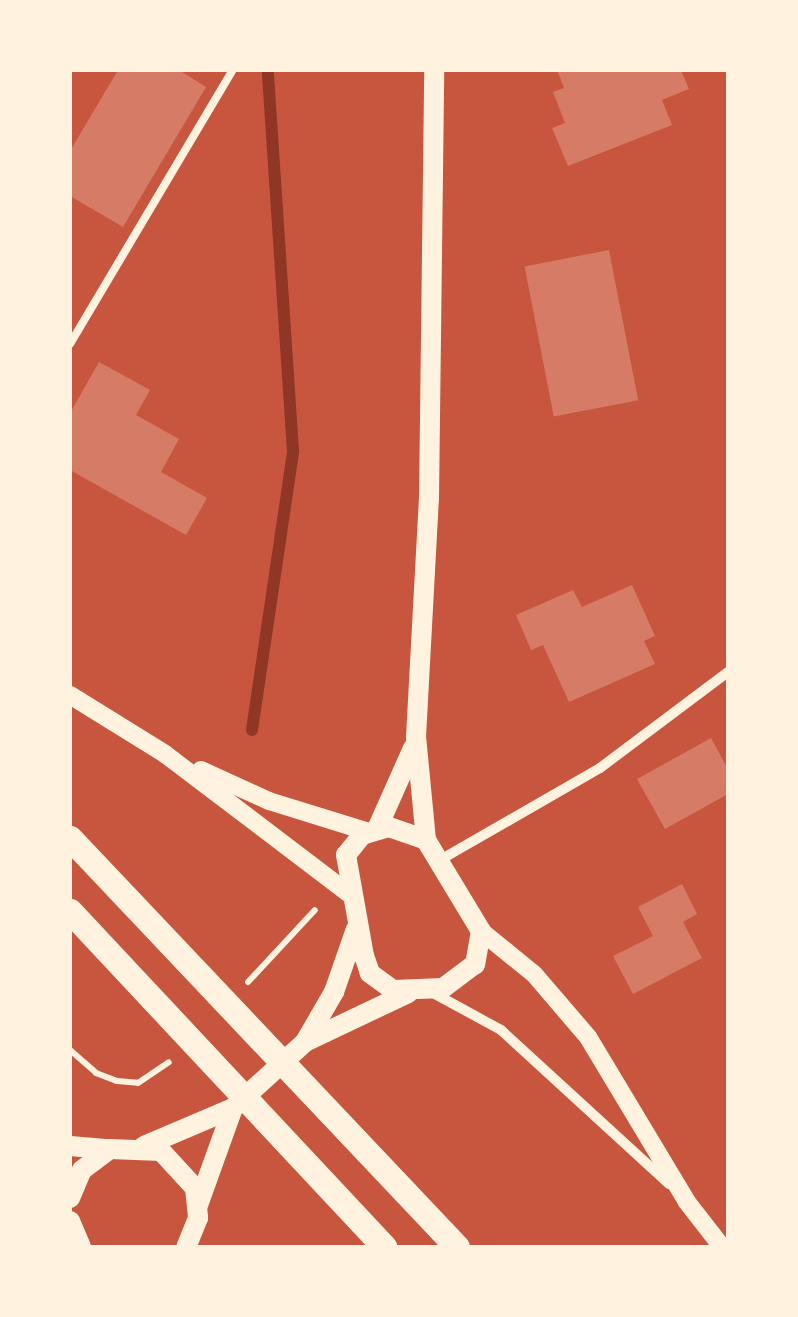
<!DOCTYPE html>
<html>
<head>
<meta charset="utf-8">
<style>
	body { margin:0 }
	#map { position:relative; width:798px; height:1317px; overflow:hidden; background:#c8553d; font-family:"Asap Condensed",sans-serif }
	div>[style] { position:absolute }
	.stream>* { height:12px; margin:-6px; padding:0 6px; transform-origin:6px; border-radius:6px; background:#8f3625 }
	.building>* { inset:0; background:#d67c66; transform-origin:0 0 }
	.path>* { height:6px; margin:-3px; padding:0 3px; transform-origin:3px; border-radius:3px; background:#fff3e0 }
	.service>* { height:8px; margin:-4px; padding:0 4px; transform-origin:4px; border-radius:4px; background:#fff3e0 }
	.minor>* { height:10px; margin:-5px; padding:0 5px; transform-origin:5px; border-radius:5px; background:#fff3e0 }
	.tertiary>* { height:18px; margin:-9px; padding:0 9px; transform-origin:9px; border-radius:9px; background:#fff3e0 }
	.secondary>* { height:20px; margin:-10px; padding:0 10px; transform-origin:10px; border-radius:10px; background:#fff3e0 }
	.primary>* { height:25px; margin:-12.5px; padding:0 12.5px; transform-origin:12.5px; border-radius:12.5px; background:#fff3e0 }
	span { translate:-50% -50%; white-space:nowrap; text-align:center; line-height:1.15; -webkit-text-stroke:10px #fff3e0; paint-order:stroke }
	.frame { position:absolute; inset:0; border:72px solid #fff3e0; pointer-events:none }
</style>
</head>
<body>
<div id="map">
	<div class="stream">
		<i style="left:252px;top:730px;width:282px;rotate:-81.6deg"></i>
		<i style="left:293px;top:451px;width:382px;rotate:-93.8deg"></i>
	</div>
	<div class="building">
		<i style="clip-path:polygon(118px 70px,179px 70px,206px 87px,123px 227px,70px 196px,70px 151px)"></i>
		<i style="clip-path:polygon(557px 70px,681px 70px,689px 89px,662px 100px,672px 125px,568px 166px,552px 128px,565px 123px,553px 92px,564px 88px)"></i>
		<i style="left:609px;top:250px;width:153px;height:86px;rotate:79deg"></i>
		<i style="clip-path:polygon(99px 362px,150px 390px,136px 415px,179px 439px,161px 472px,207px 498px,186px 535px,70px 470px,70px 413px)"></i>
		<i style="clip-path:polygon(632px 585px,655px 636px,644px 641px,655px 664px,569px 702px,543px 645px,531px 650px,516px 615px,573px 590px,582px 607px)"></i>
		<i style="clip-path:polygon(711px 738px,728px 769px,728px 794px,665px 829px,637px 779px)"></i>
		<i style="clip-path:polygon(682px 884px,697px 914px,683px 922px,702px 958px,633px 994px,613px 956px,653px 936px,638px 907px)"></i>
	</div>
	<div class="path">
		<i style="left:248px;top:982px;width:98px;rotate:-47.1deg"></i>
		<i style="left:70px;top:1050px;width:35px;rotate:41deg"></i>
		<i style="left:96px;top:1073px;width:22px;rotate:21deg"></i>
		<i style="left:117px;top:1081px;width:21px;rotate:5deg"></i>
		<i style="left:138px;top:1083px;width:37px;rotate:-34deg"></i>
	</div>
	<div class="service">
		<i style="left:70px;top:344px;width:319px;rotate:-59.3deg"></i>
	</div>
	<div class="minor">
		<i style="left:440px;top:860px;width:185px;rotate:-29.9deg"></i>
		<i style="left:600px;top:768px;width:160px;rotate:-36.9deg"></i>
		<i style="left:435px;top:994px;width:75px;rotate:28.6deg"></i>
		<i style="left:501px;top:1030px;width:228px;rotate:42.5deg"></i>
	</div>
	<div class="tertiary">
		<i style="left:70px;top:695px;width:112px;rotate:31.8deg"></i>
		<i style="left:165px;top:754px;width:230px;rotate:37.2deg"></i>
		<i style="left:201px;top:770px;width:75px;rotate:24.5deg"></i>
		<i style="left:269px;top:801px;width:105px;rotate:17.2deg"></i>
		<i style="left:481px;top:931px;width:68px;rotate:39.1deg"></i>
		<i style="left:534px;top:974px;width:83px;rotate:49.4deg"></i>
		<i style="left:588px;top:1037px;width:192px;rotate:59deg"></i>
		<i style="left:687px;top:1202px;width:57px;rotate:52.1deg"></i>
	</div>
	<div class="secondary">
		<i style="left:389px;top:827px;width:39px;rotate:19deg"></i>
		<i style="left:426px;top:840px;width:106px;rotate:58.9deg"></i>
		<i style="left:481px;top:931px;width:34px;rotate:100deg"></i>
		<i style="left:475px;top:964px;width:40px;rotate:143deg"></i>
		<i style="left:443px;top:988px;width:50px;rotate:177.7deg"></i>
		<i style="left:393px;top:990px;width:29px;rotate:-144deg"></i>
		<i style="left:370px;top:973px;width:18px;rotate:-109deg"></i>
		<i style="left:364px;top:956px;width:103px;rotate:-100.1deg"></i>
		<i style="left:346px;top:855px;width:26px;rotate:-51deg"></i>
		<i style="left:362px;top:835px;width:28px;rotate:-17deg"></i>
		<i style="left:377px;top:829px;width:89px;rotate:-66deg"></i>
		<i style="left:426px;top:840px;width:103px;rotate:-95.5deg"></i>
		<i style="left:416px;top:737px;width:238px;rotate:-86.9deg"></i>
		<i style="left:429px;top:499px;width:429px;rotate:-89.3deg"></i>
		<i style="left:305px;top:1042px;width:58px;rotate:-59.9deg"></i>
		<i style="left:334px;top:992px;width:67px;rotate:-70.8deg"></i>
		<i style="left:70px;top:1146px;width:38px;rotate:5deg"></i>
		<i style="left:144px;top:1146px;width:97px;rotate:-23.1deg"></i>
		<i style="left:233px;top:1108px;width:98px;rotate:-42.5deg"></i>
		<i style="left:305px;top:1042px;width:114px;rotate:-25.4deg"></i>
		<i style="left:70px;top:1198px;width:30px;rotate:-67deg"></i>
		<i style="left:82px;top:1170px;width:35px;rotate:-37deg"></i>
		<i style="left:110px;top:1149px;width:51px;rotate:2.2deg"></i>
		<i style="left:161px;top:1151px;width:50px;rotate:47.4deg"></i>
		<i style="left:195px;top:1188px;width:30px;rotate:84deg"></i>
		<i style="left:198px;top:1218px;width:31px;rotate:112deg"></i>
		<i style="left:198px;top:1205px;width:103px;rotate:-70.2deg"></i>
		<i style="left:70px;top:1221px;width:28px;rotate:67deg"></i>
	</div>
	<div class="primary">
		<i style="left:70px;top:838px;width:563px;rotate:46.58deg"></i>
		<i style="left:70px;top:911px;width:460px;rotate:46.9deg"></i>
	</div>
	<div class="frame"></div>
</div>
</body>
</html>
